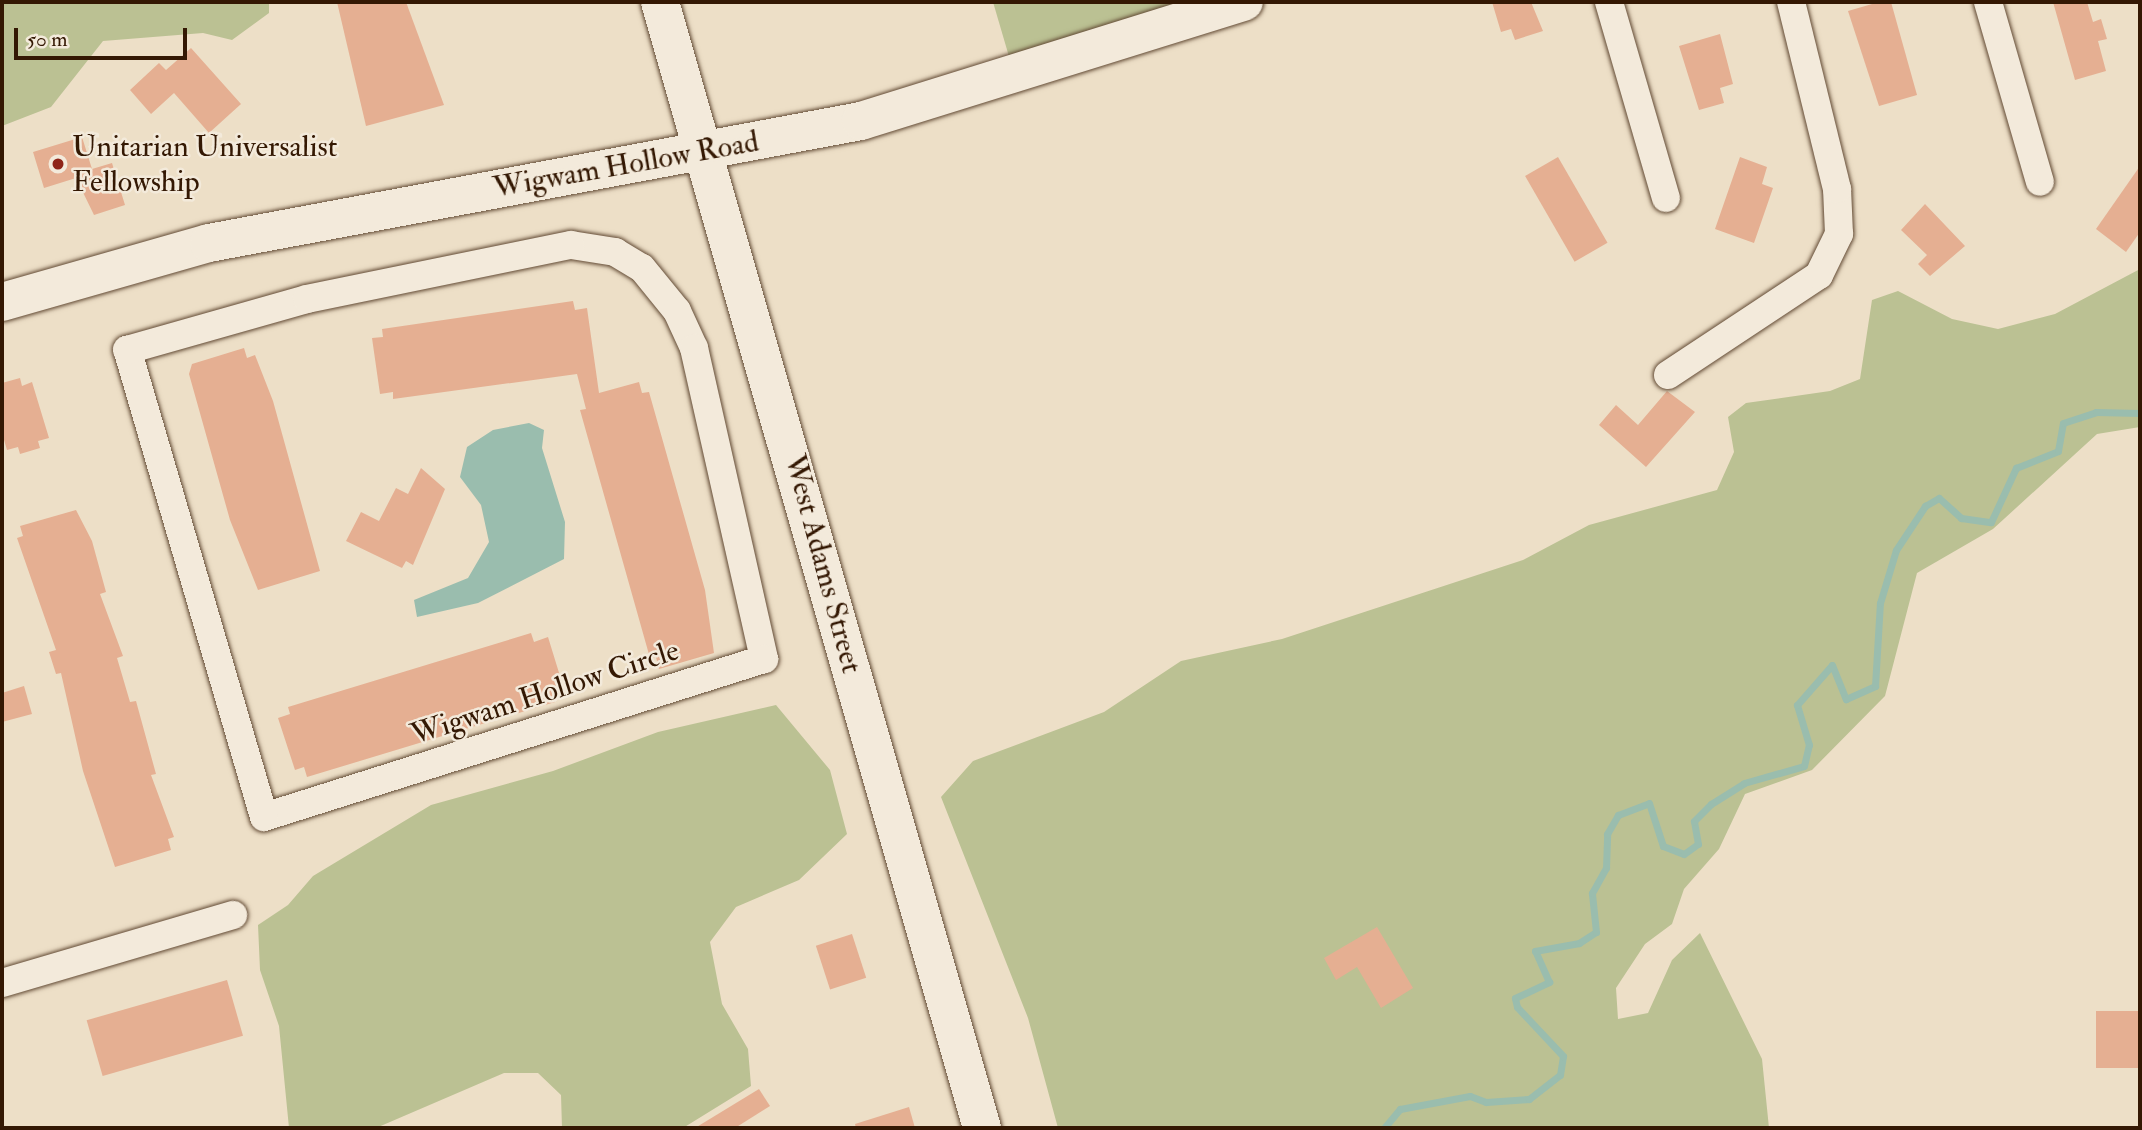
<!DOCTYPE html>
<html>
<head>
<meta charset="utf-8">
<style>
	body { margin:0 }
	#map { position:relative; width:2142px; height:1130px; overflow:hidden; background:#eddfc7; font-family:"IM FELL Double Pica",serif }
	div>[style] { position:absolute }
	.green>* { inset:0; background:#bbc193 }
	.water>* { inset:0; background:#9abdae }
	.stream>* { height:7px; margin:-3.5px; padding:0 3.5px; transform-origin:3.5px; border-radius:3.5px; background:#9abdae }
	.building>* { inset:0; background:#e5af92; transform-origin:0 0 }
	.roads { filter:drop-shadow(0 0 2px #624a34) drop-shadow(0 0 2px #624a34) }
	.street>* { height:28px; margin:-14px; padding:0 14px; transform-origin:14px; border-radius:14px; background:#f3eadb }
	.secondary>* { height:38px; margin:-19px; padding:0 19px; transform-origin:19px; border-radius:19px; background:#f3eadb }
	.dots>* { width:19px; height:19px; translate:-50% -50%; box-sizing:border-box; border:4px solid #f3eadb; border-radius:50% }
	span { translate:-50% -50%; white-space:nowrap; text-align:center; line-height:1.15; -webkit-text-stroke:5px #f3eadb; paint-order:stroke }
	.poi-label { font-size:30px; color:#341803 }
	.left { translate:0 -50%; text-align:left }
	.street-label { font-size:30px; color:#341803 }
	.frame { position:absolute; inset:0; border:4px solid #341803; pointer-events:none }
	.scale { position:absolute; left:14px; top:28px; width:173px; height:32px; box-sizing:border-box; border:4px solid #341803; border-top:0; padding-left:9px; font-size:21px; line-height:24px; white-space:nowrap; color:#341803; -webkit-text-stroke:5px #f3eadb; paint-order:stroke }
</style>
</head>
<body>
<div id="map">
	<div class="green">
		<i style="clip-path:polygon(2px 2px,269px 2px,269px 13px,232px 40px,203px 33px,103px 41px,51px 107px,2px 126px)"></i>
		<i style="clip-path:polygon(993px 2px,1244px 2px,1015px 77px)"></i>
		<i style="clip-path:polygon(2140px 269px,2140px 427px,2097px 434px,1993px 529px,1917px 573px,1885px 696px,1812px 770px,1745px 794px,1719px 849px,1684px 889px,1672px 924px,1645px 944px,1616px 988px,1618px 1019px,1648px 1013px,1672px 960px,1700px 933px,1762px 1059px,1769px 1128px,1058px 1128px,1028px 1018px,941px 797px,973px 761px,1104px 712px,1181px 661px,1282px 639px,1523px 560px,1589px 525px,1717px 490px,1734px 452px,1728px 417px,1746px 403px,1830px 391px,1860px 379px,1872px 300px,1898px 291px,1952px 319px,1998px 329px,2055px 314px)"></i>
		<i style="clip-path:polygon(776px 705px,830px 770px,847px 834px,799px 880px,736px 907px,710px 942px,722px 1004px,748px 1049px,751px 1086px,683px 1128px,562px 1128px,561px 1095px,538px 1073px,504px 1073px,376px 1128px,289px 1128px,279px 1026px,260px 970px,258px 925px,288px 905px,313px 876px,431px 805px,553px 771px,658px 732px)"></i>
	</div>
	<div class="water">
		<i style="clip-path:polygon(529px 423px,544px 430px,542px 448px,565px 522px,564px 559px,478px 603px,417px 617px,414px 600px,468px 578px,489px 542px,481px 505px,460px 477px,467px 447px,493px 430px)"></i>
	</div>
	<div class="stream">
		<i style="left:1384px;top:1128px;width:25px;rotate:-50deg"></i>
		<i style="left:1400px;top:1109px;width:71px;rotate:-10.5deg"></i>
		<i style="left:1470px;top:1096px;width:17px;rotate:21deg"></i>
		<i style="left:1486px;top:1102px;width:43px;rotate:-4deg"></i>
		<i style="left:1529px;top:1099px;width:39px;rotate:-38deg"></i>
		<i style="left:1560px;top:1075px;width:19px;rotate:-81deg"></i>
		<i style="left:1563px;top:1056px;width:67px;rotate:-133.2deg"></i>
		<i style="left:1517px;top:1007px;width:9px;rotate:-103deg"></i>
		<i style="left:1515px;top:998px;width:38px;rotate:-25deg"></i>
		<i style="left:1549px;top:982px;width:34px;rotate:-114deg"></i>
		<i style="left:1535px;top:951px;width:45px;rotate:-10.3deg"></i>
		<i style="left:1579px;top:943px;width:20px;rotate:-33deg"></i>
		<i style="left:1596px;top:932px;width:39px;rotate:-96deg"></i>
		<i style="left:1592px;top:893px;width:29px;rotate:-61deg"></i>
		<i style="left:1606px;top:868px;width:34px;rotate:-88deg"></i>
		<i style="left:1607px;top:834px;width:22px;rotate:-60deg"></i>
		<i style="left:1618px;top:815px;width:33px;rotate:-21deg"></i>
		<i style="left:1649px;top:803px;width:45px;rotate:72deg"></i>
		<i style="left:1663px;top:846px;width:22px;rotate:21deg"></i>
		<i style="left:1684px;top:854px;width:17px;rotate:-36deg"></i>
		<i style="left:1698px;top:844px;width:23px;rotate:-100deg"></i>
		<i style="left:1694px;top:821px;width:24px;rotate:-45deg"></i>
		<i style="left:1711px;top:804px;width:39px;rotate:-32deg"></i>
		<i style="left:1744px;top:783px;width:62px;rotate:-15.8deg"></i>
		<i style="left:1804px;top:766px;width:22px;rotate:-77deg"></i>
		<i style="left:1809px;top:745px;width:42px;rotate:-106.7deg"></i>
		<i style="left:1797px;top:705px;width:53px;rotate:-48.8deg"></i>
		<i style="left:1832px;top:665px;width:37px;rotate:68deg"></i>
		<i style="left:1846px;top:699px;width:32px;rotate:-24deg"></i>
		<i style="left:1875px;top:686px;width:83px;rotate:-86.6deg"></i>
		<i style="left:1880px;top:603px;width:55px;rotate:-73.2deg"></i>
		<i style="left:1896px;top:550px;width:53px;rotate:-56.6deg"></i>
		<i style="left:1925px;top:506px;width:16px;rotate:-30deg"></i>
		<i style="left:1939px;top:498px;width:30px;rotate:42deg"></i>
		<i style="left:1961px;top:518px;width:30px;rotate:8deg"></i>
		<i style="left:1991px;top:522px;width:60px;rotate:-65.2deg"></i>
		<i style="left:2016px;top:468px;width:45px;rotate:-22deg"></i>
		<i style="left:2058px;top:451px;width:28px;rotate:-80deg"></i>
		<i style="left:2063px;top:423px;width:35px;rotate:-18deg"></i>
		<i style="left:2096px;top:412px;width:44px;rotate:1.3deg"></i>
	</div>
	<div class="building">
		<i style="clip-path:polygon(337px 2px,406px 2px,444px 105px,366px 126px)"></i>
		<i style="clip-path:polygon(1492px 2px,1531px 2px,1543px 31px,1515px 40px,1511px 29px,1501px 32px)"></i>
		<i style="clip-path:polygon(1879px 2px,1891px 2px,1917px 95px,1879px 106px,1848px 11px)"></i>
		<i style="clip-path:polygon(2053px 2px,2087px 2px,2093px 22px,2101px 19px,2107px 39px,2098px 41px,2106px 71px,2075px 80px)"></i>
		<i style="clip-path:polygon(1720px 34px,1733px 84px,1720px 88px,1724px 103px,1699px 110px,1679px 46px)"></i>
		<i style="clip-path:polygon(191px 48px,241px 104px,209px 133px,174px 93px,151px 114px,130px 90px,159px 63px,166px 70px)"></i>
		<i style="clip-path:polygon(82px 137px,92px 169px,112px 163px,125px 205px,94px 215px,76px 178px,44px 188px,33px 152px)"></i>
		<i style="left:1558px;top:157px;width:99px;height:38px;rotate:60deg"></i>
		<i style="clip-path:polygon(1740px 157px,1767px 167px,1762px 184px,1773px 188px,1754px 243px,1715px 229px)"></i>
		<i style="clip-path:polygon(2140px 166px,2140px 232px,2126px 252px,2096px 229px)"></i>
		<i style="clip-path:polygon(1925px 204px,1965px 246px,1930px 276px,1918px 264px,1927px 255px,1901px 230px)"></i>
		<i style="clip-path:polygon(573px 301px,575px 310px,587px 308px,599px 393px,639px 382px,642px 393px,649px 392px,705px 590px,714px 653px,659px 669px,656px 657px,650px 658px,580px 410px,586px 409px,577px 374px,393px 399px,393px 392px,380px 394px,372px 338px,383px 337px,382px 329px)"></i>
		<i style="clip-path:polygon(244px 348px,247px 358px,255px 355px,273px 401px,320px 571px,258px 590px,230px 520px,189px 374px,192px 364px)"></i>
		<i style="clip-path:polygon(20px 378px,22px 386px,32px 382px,49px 438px,38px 441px,40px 448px,20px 454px,18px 447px,7px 450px,2px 433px,2px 383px)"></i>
		<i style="clip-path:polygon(1667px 391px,1695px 412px,1646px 467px,1599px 425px,1616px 405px,1638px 425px)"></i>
		<i style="clip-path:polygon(421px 468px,445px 489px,413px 565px,406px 561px,402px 568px,346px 541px,361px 512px,379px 521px,396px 488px,408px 494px)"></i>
		<i style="clip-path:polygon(76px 510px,92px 541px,106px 592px,100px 594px,123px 656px,117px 658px,120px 668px,130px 702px,136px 701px,156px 774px,151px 775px,174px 837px,168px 839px,171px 850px,115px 867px,83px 771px,61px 673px,56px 674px,49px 652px,56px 650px,17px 538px,23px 536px,20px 526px)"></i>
		<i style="clip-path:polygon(531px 633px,534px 642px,548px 637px,564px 689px,552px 693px,555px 702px,307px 777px,304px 767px,295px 770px,278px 718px,290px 714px,288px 707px)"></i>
		<i style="clip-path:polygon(24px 686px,32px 714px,2px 722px,2px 693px)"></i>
		<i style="clip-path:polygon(1377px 927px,1413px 988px,1381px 1008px,1357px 967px,1336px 980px,1324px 958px)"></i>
		<i style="left:852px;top:934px;width:46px;height:38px;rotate:72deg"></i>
		<i style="left:227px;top:980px;width:58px;height:146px;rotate:74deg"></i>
		<i style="left:2096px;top:1011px;width:44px;height:57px"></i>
		<i style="clip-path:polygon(759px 1089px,770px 1106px,735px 1128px,695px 1128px)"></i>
		<i style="clip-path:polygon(909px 1107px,915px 1128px,856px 1128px,855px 1124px)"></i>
	</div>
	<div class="roads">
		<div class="street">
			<i style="left:1609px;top:2px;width:204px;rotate:73.8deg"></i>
			<i style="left:1988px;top:2px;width:187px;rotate:73.9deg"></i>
			<i style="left:571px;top:245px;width:45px;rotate:9deg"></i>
			<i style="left:615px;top:252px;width:31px;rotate:31deg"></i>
			<i style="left:642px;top:268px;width:55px;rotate:50.9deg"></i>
			<i style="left:677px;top:311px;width:41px;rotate:65.3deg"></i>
			<i style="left:694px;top:348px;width:319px;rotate:77.3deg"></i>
			<i style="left:764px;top:659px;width:524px;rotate:162.46deg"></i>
			<i style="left:264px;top:817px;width:487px;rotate:-106.3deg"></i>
			<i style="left:127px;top:350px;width:187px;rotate:-15.8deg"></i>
			<i style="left:307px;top:299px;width:269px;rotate:-11.6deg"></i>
			<i style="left:1668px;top:375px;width:181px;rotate:-33.5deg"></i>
			<i style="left:1819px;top:275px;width:46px;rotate:-64deg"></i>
			<i style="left:1839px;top:234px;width:45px;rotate:-92.5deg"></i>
			<i style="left:1837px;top:189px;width:193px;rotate:-103.8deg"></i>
			<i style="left:2px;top:983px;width:241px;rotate:-16.4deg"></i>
		</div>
		<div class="secondary">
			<i style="left:660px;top:2px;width:1171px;rotate:74.04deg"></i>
			<i style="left:2px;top:302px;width:215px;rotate:-15.9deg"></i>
			<i style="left:209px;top:243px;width:663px;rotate:-10.6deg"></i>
			<i style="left:861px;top:121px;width:401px;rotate:-17.3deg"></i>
		</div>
	</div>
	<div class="dots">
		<i style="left:58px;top:164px;background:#8f2418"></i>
	</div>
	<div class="poi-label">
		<span class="left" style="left:72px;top:164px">Unitarian Universalist<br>Fellowship</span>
	</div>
	<div class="street-label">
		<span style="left:626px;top:165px;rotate:-10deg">Wigwam Hollow Road</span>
		<span style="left:823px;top:564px;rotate:75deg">West Adams Street</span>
		<span style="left:545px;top:693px;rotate:-18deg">Wigwam Hollow Circle</span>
	</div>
	<div class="frame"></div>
	<div class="scale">50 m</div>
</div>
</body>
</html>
